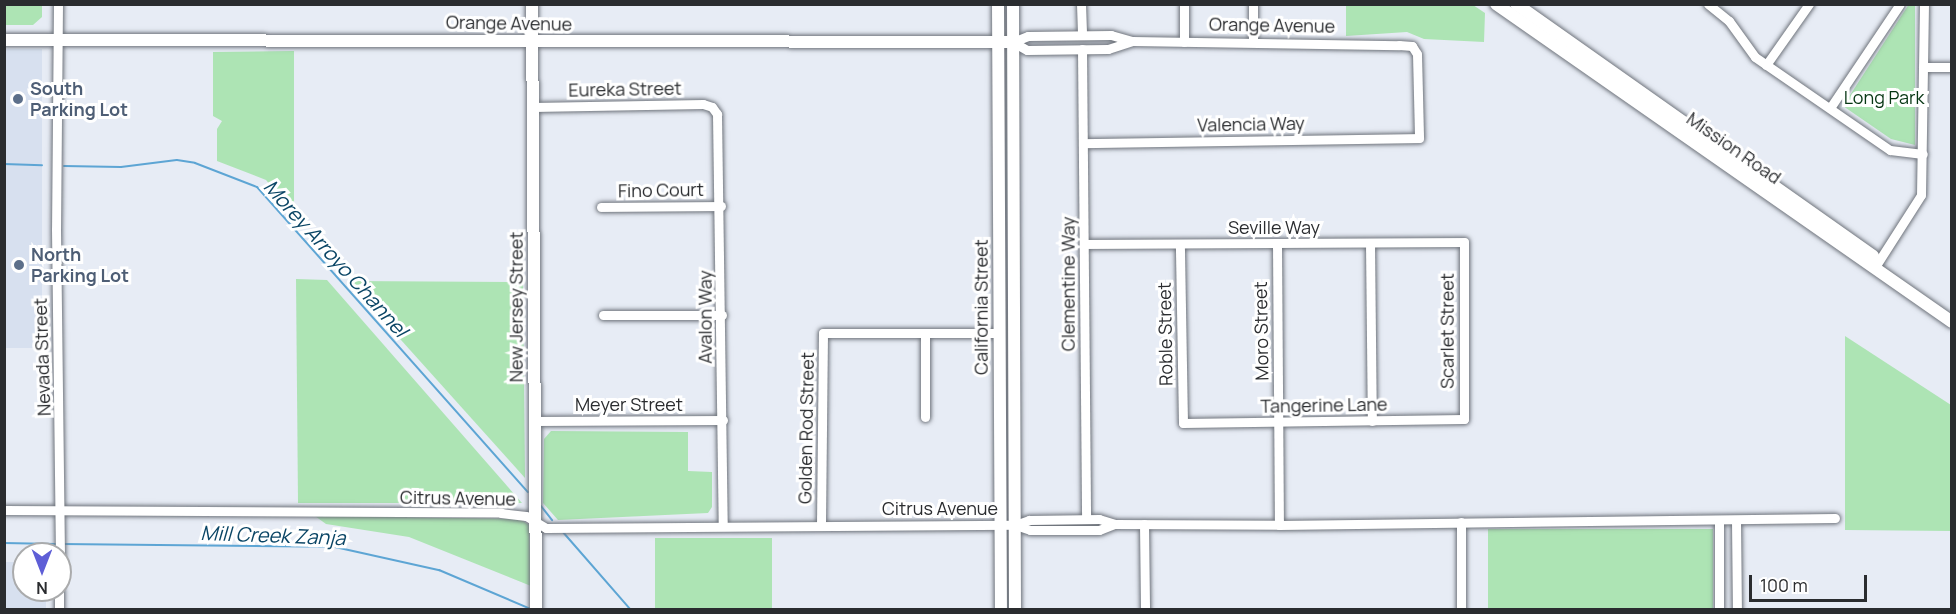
<!DOCTYPE html>
<html>
<head>
<meta charset="utf-8">
<style>
	body { margin:0 }
	#map { position:relative; width:1956px; height:614px; overflow:hidden; background:#e7ecf5; font-family:Manrope,sans-serif }
	div>[style] { position:absolute }
	.built>* { inset:0; background:#d7e0ef; transform-origin:0 0 }
	.green>* { inset:0; background:#ade4b4; transform-origin:0 0 }
	.stream>* { height:2px; margin:-1px; padding:0 1px; transform-origin:1px; border-radius:1px; background:#5da5d4 }
	.roads { filter:drop-shadow(0 0 2px #6f747c) drop-shadow(0 0 2px #6f747c) }
	.street>* { height:9px; margin:-4.5px; padding:0 4.5px; transform-origin:4.5px; border-radius:4.5px; background:#fff }
	.secondary>* { height:12px; margin:-6px; padding:0 6px; transform-origin:6px; border-radius:6px; background:#fff }
	.dots>* { width:16px; height:16px; translate:-50% -50%; box-sizing:border-box; border:3px solid #fff; border-radius:50% }
	span { translate:-50% -50%; white-space:nowrap; text-align:center; line-height:1.15; -webkit-text-stroke:6px #fff; paint-order:stroke }
	.street-label { font-size:18px; color:#2a2c2f }
	.service-label { font-size:18px; color:#4e5e75; font-weight:700 }
	.left { translate:0 -50%; text-align:left }
	.park-label { font-size:18px; color:#063613 }
	.water-label { font-size:20px; color:#0a4565; font-style:italic }
	.frame { position:absolute; inset:0; border:6px solid #2a2c2f; pointer-events:none }
	.north { position:absolute; left:12px; top:542px; width:60px; height:60px; box-sizing:border-box; background:#fff; border:2px solid #aaabac; border-radius:50%; rotate:180deg; font-size:16px; font-weight:700; line-height:24px; text-align:center; color:#2a2c2f }
	.north::after { content:''; display:block; margin:auto; width:21px; height:27px; background:#5e5ed6; clip-path:polygon(50% 0,100% 100%,50% 72%,0 100%) }
	.scale { position:absolute; left:1749px; top:575px; width:118px; height:27px; box-sizing:border-box; border:3px solid #2a2c2f; border-top:0; padding-left:8px; font-size:18px; line-height:21px; white-space:nowrap; color:#2a2c2f; -webkit-text-stroke:4px #fff; paint-order:stroke }
</style>
</head>
<body>
<div id="map">
	<div class="built">
		<i style="left:5px;top:49px;width:37px;height:299px"></i>
		<i style="clip-path:polygon(5px 562px,24px 562px,24px 590px,46px 590px,46px 609px,5px 609px)"></i>
	</div>
	<div class="green">
		<i style="clip-path:polygon(5px 4px,42px 5px,42px 17px,33px 25px,5px 25px)"></i>
		<i style="clip-path:polygon(1909px 4px,1915px 5px,1915px 145px,1891px 139px,1843px 106px)"></i>
		<i style="clip-path:polygon(1346px 5px,1473px 5px,1485px 13px,1484px 42px,1424px 39px,1407px 32px,1346px 36px)"></i>
		<i style="clip-path:polygon(294px 51px,294px 213px,266px 180px,217px 161px,217px 129px,222px 121px,213px 116px,213px 52px)"></i>
		<i style="clip-path:polygon(296px 279px,327px 280px,522px 503px,298px 503px)"></i>
		<i style="clip-path:polygon(348px 281px,523px 282px,525px 478px)"></i>
		<i style="clip-path:polygon(1845px 336px,1951px 405px,1951px 531px,1845px 530px)"></i>
		<i style="clip-path:polygon(551px 431px,688px 432px,688px 471px,712px 472px,712px 507px,708px 513px,558px 520px,543px 503px,544px 439px)"></i>
		<i style="clip-path:polygon(315px 516px,520px 519px,529px 525px,531px 586px,409px 537px,326px 524px)"></i>
		<i style="left:1713px;top:529px;width:80px;height:225px;rotate:90deg"></i>
		<i style="left:655px;top:538px;width:117px;height:71px"></i>
	</div>
	<div class="stream">
		<i style="left:4px;top:164px;width:38px;rotate:2deg"></i>
		<i style="left:64px;top:166px;width:57px;rotate:1deg"></i>
		<i style="left:121px;top:167px;width:56px;rotate:-7.1deg"></i>
		<i style="left:177px;top:160px;width:18px;rotate:9deg"></i>
		<i style="left:195px;top:163px;width:66px;rotate:21.2deg"></i>
		<i style="left:257px;top:187px;width:408px;rotate:48.4deg"></i>
		<i style="left:541px;top:506px;width:18px;rotate:52deg"></i>
		<i style="left:562px;top:531px;width:105px;rotate:48.9deg"></i>
		<i style="left:4px;top:543px;width:52px;rotate:1.1deg"></i>
		<i style="left:61px;top:544px;width:274px;rotate:0.6deg"></i>
		<i style="left:335px;top:547px;width:107px;rotate:12.5deg"></i>
		<i style="left:439px;top:570px;width:100px;rotate:23deg"></i>
	</div>
	<div class="roads">
		<div class="street">
			<i style="left:58px;top:4px;width:225px;rotate:90.5deg"></i>
			<i style="left:56px;top:229px;width:335px;rotate:89.3deg"></i>
			<i style="left:1081px;top:4px;width:31px;rotate:88deg"></i>
			<i style="left:1184px;top:4px;width:38px;rotate:90deg"></i>
			<i style="left:1253px;top:4px;width:37px;rotate:90deg"></i>
			<i style="left:1708px;top:4px;width:27px;rotate:39deg"></i>
			<i style="left:1729px;top:21px;width:44px;rotate:54.2deg"></i>
			<i style="left:1755px;top:57px;width:164px;rotate:34.6deg"></i>
			<i style="left:1890px;top:150px;width:33px;rotate:7deg"></i>
			<i style="left:1013px;top:42px;width:16px;rotate:-22deg"></i>
			<i style="left:1028px;top:36px;width:83px;rotate:-0.7deg"></i>
			<i style="left:1111px;top:35px;width:22px;rotate:16deg"></i>
			<i style="left:1132px;top:41px;width:267px;rotate:0.9deg"></i>
			<i style="left:1399px;top:45px;width:13px;rotate:4deg"></i>
			<i style="left:1412px;top:46px;width:9px;rotate:58deg"></i>
			<i style="left:1417px;top:54px;width:84px;rotate:88.6deg"></i>
			<i style="left:1419px;top:138px;width:335px;rotate:179.1deg"></i>
			<i style="left:1013px;top:42px;width:16px;rotate:30deg"></i>
			<i style="left:1027px;top:50px;width:81px;rotate:-0.7deg"></i>
			<i style="left:1108px;top:49px;width:25px;rotate:-18deg"></i>
			<i style="left:1082px;top:49px;width:470px;rotate:89.5deg"></i>
			<i style="left:1766px;top:65px;width:75px;rotate:-54.8deg"></i>
			<i style="left:1923px;top:67px;width:29px"></i>
			<i style="left:533px;top:107px;width:170px;rotate:-1deg"></i>
			<i style="left:703px;top:104px;width:9px;rotate:18deg"></i>
			<i style="left:712px;top:107px;width:9px;rotate:54deg"></i>
			<i style="left:717px;top:114px;width:410px;rotate:89.2deg"></i>
			<i style="left:1830px;top:108px;width:125px;rotate:-56.1deg"></i>
			<i style="left:601px;top:207px;width:120px;rotate:-0.5deg"></i>
			<i style="left:1370px;top:243px;width:178px;rotate:89.4deg"></i>
			<i style="left:1085px;top:244px;width:379px;rotate:-0.3deg"></i>
			<i style="left:1464px;top:242px;width:177px;rotate:90deg"></i>
			<i style="left:1464px;top:419px;width:281px;rotate:179.2deg"></i>
			<i style="left:1183px;top:423px;width:179px;rotate:-91deg"></i>
			<i style="left:1277px;top:244px;width:281px;rotate:89.6deg"></i>
			<i style="left:1875px;top:267px;width:85px;rotate:-57.4deg"></i>
			<i style="left:1921px;top:195px;width:191px;rotate:-89.1deg"></i>
			<i style="left:603px;top:315px;width:119px"></i>
			<i style="left:925px;top:333px;width:84px;rotate:90deg"></i>
			<i style="left:534px;top:421px;width:189px;rotate:-0.3deg"></i>
			<i style="left:4px;top:510px;width:497px;rotate:0.3deg"></i>
			<i style="left:501px;top:513px;width:25px;rotate:7deg"></i>
			<i style="left:526px;top:516px;width:23px;rotate:31deg"></i>
			<i style="left:546px;top:528px;width:469px;rotate:-0.4deg"></i>
			<i style="left:1015px;top:525px;width:15px;rotate:-20deg"></i>
			<i style="left:1029px;top:520px;width:70px;rotate:-0.8deg"></i>
			<i style="left:1099px;top:519px;width:17px;rotate:17deg"></i>
			<i style="left:1115px;top:524px;width:164px;rotate:0.3deg"></i>
			<i style="left:1279px;top:525px;width:556px;rotate:-0.72deg"></i>
			<i style="left:1719px;top:520px;width:90px;rotate:90deg"></i>
			<i style="left:1736px;top:520px;width:90px;rotate:89.4deg"></i>
			<i style="left:821px;top:524px;width:191px;rotate:-89.4deg"></i>
			<i style="left:823px;top:333px;width:175px"></i>
			<i style="left:1144px;top:524px;width:86px;rotate:89.3deg"></i>
			<i style="left:1015px;top:525px;width:16px;rotate:18deg"></i>
			<i style="left:1030px;top:530px;width:69px"></i>
			<i style="left:1099px;top:530px;width:17px;rotate:-21deg"></i>
			<i style="left:59px;top:610px;width:20px;rotate:-90deg"></i>
			<i style="left:1461px;top:610px;width:88px;rotate:-90deg"></i>
		</div>
		<div class="secondary">
			<i style="left:532px;top:4px;width:606px;rotate:89.62deg"></i>
			<i style="left:998px;top:4px;width:606px;rotate:89.72deg"></i>
			<i style="left:1013px;top:4px;width:606px;rotate:89.81deg"></i>
			<i style="left:1496px;top:4px;width:556px;rotate:34.89deg"></i>
			<i style="left:1516px;top:4px;width:437px;rotate:35.2deg"></i>
			<i style="left:4px;top:40px;width:1009px;rotate:0.11deg"></i>
		</div>
	</div>
	<div class="dots">
		<i style="left:18px;top:99px;background:#5c6f8a"></i>
		<i style="left:19px;top:265px;background:#5c6f8a"></i>
	</div>
	<div class="street-label">
		<span style="left:509px;top:23px;rotate:1deg">Orange Avenue</span>
		<span style="left:1272px;top:25px;rotate:1deg">Orange Avenue</span>
		<span style="left:625px;top:89px;rotate:-1deg">Eureka Street</span>
		<span style="left:1251px;top:124px;rotate:-1deg">Valencia Way</span>
		<span style="left:1734px;top:148px;rotate:35deg">Mission Road</span>
		<span style="left:661px;top:190px;rotate:-1deg">Fino Court</span>
		<span style="left:1274px;top:227px">Seville Way</span>
		<span style="left:1068px;top:284px;rotate:-90deg">Clementine Way</span>
		<span style="left:516px;top:307px;rotate:-90deg">New Jersey Street</span>
		<span style="left:981px;top:307px;rotate:-90deg">California Street</span>
		<span style="left:705px;top:317px;rotate:-90deg">Avalon Way</span>
		<span style="left:1261px;top:331px;rotate:-91deg">Moro Street</span>
		<span style="left:1447px;top:331px;rotate:-90deg">Scarlet Street</span>
		<span style="left:1165px;top:334px;rotate:-91deg">Roble Street</span>
		<span style="left:42px;top:357px;rotate:-92deg">Nevada Street</span>
		<span style="left:629px;top:404px">Meyer Street</span>
		<span style="left:1324px;top:405px;rotate:-1deg">Tangerine Lane</span>
		<span style="left:806px;top:428px;rotate:-89deg">Golden Rod Street</span>
		<span style="left:458px;top:498px;rotate:1deg">Citrus Avenue</span>
		<span style="left:940px;top:508px">Citrus Avenue</span>
	</div>
	<div class="service-label">
		<span class="left" style="left:30px;top:99px">South<br>Parking Lot</span>
		<span class="left" style="left:31px;top:265px">North<br>Parking Lot</span>
	</div>
	<div class="park-label">
		<span style="left:1884px;top:97px">Long Park</span>
	</div>
	<div class="water-label">
		<span style="left:336px;top:258px;rotate:48deg">Morey Arroyo Channel</span>
		<span style="left:273px;top:535px;rotate:2deg">Mill Creek Zanja</span>
	</div>
	<div class="frame"></div>
	<div class="north">N</div>
	<div class="scale">100 m</div>
</div>
</body>
</html>
